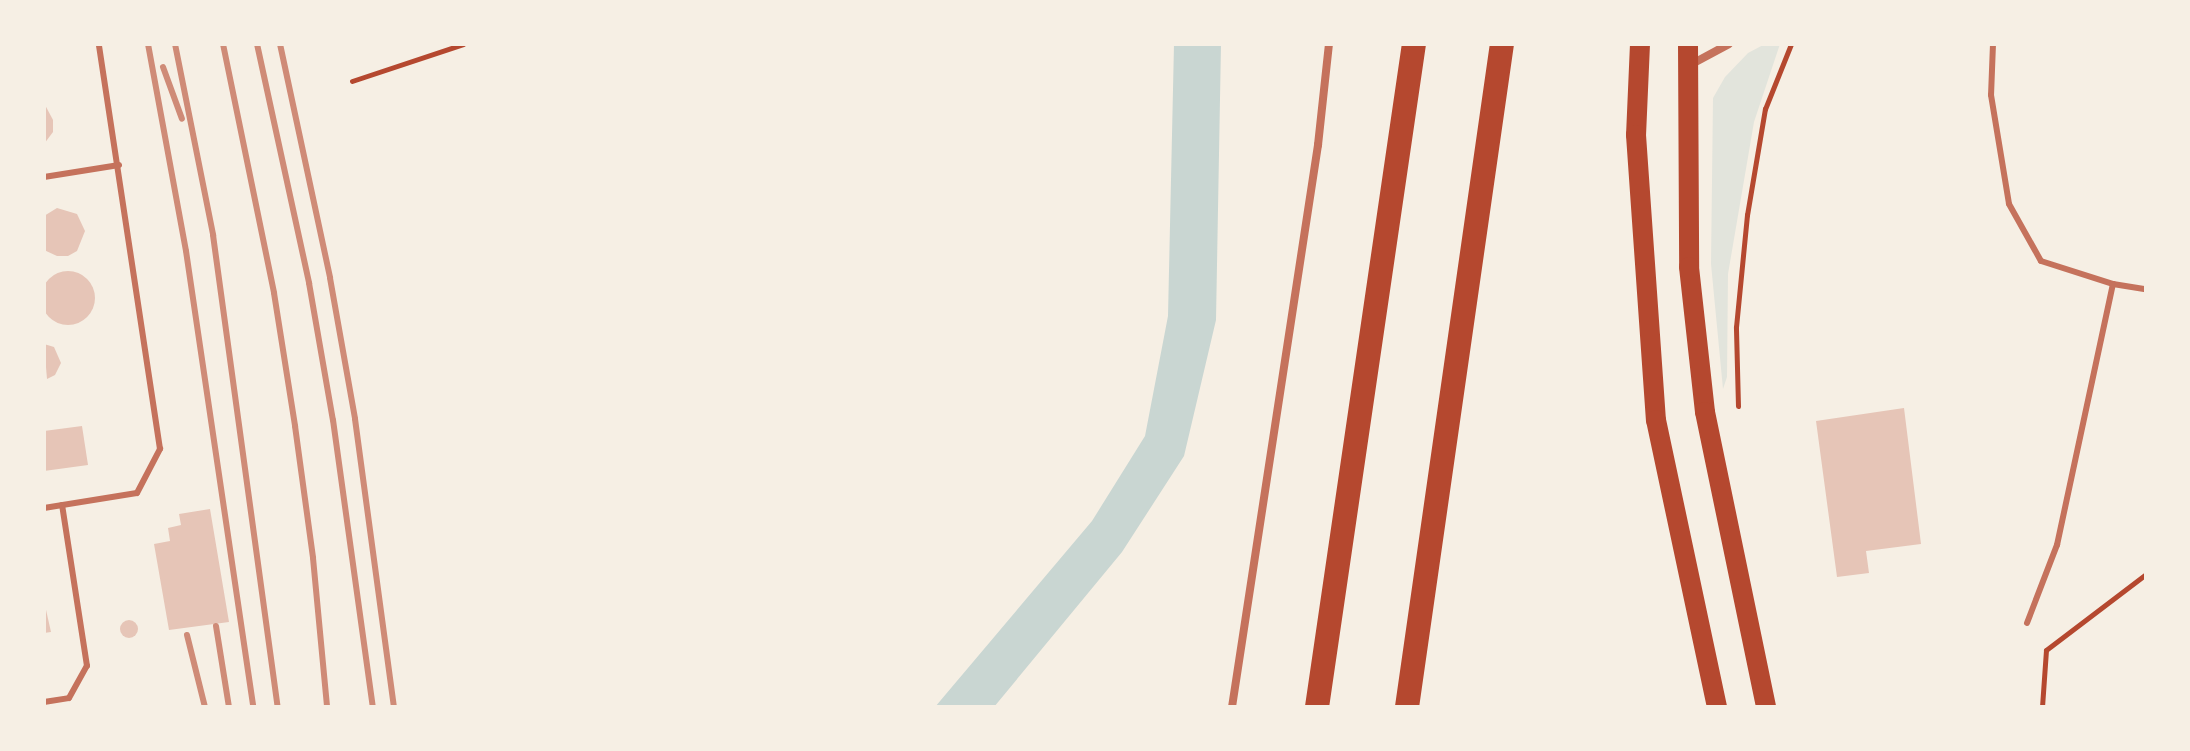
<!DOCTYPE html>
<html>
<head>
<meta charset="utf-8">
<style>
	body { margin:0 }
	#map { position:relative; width:2190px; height:751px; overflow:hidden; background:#f6efe4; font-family:"Golos Text",sans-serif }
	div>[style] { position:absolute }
	.green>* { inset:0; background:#e2e4dc }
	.water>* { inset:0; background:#c9d6d2 }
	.building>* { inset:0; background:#e6c5b7 }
	.round { border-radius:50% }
	.path>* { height:5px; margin:-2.5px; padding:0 2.5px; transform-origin:2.5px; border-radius:2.5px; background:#b5482f }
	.service>* { height:6px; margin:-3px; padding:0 3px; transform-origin:3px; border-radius:3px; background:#c5725c }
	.minor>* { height:8px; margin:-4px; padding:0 4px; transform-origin:4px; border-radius:4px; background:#c5725c }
	.primary>* { height:20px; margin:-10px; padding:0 10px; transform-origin:10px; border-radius:10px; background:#b5482f }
	.motorway>* { height:24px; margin:-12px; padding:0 12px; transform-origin:12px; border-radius:12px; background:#b5482f }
	.rail>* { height:6px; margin:-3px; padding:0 3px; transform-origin:3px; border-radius:3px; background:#cf8b77 }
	span { translate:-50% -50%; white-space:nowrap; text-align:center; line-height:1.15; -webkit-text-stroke:6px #f6efe4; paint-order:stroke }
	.frame { position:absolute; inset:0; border:46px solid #f6efe4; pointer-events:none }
</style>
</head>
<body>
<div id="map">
	<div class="green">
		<i style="clip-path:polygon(1765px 44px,1780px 44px,1754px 122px,1728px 274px,1727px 377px,1723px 389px,1711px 264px,1713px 98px,1725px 77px,1748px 53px)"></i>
	</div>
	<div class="water">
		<i style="clip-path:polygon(1174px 44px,1221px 44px,1216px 320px,1184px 456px,1122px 552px,994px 707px,935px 707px,1092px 521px,1145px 436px,1168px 316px)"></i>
	</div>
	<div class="building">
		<i style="clip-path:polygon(44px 103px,53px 120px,53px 132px,44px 144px)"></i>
		<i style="clip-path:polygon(57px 208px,77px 214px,85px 231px,77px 251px,68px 256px,57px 256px,44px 250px,44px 216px)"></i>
		<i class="round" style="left:41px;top:271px;width:54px;height:54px"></i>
		<i style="clip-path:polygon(44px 344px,54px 347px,61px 363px,55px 375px,47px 379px)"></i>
		<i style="clip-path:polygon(1904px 408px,1921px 544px,1866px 551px,1869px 573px,1837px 577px,1816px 421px)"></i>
		<i style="clip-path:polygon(82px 426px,88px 465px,44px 471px,44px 431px)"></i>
		<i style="clip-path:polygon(210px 509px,229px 622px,169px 630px,154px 544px,170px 541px,168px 528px,181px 525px,179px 514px)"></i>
		<i style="clip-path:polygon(44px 601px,51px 632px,44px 633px)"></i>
		<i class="round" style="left:120px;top:620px;width:18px;height:18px"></i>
	</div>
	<div class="path">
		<i style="left:352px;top:81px;width:117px;rotate:-18.4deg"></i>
		<i style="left:1738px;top:406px;width:79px;rotate:-91.5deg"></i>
		<i style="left:1736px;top:327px;width:113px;rotate:-84.4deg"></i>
		<i style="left:1747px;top:215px;width:108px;rotate:-80.4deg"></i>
		<i style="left:1765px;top:109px;width:70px;rotate:-68.2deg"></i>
		<i style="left:2042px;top:707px;width:57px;rotate:-86deg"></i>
		<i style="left:2046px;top:650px;width:126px;rotate:-37.2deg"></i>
	</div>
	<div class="service">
		<i style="left:1993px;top:44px;width:51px;rotate:92.2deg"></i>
		<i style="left:1991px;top:95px;width:110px;rotate:80.6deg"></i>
		<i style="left:2009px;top:204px;width:65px;rotate:60.7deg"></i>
		<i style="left:2041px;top:261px;width:76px;rotate:17.7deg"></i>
		<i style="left:2113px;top:284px;width:33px;rotate:9deg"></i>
		<i style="left:44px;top:177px;width:76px;rotate:-9.1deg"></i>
		<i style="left:44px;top:508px;width:94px;rotate:-9.2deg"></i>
		<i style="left:137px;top:493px;width:50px;rotate:-62.4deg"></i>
		<i style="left:160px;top:449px;width:410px;rotate:-98.6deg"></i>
		<i style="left:2027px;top:623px;width:84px;rotate:-69deg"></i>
		<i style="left:2057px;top:545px;width:267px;rotate:-77.9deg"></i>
		<i style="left:44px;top:702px;width:25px;rotate:-9deg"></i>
		<i style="left:69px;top:698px;width:37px;rotate:-61deg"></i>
		<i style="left:87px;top:666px;width:163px;rotate:-98.8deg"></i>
	</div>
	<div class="minor">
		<i style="left:1690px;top:65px;width:44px;rotate:-28.3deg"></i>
		<i style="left:1232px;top:707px;width:569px;rotate:-81.3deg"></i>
		<i style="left:1318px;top:145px;width:102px;rotate:-83.8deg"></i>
	</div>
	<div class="primary">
		<i style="left:1640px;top:44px;width:91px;rotate:92.5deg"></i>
		<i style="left:1636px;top:135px;width:286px;rotate:86deg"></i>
		<i style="left:1656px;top:420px;width:293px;rotate:78deg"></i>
		<i style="left:1688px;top:44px;width:223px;rotate:89.7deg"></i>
		<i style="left:1689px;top:267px;width:146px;rotate:83.7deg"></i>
		<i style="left:1705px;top:412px;width:301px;rotate:78.3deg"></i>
	</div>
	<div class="motorway">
		<i style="left:1317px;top:707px;width:670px;rotate:-81.68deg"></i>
		<i style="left:1407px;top:707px;width:670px;rotate:-81.85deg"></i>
	</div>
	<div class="rail">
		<i style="left:148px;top:44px;width:210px;rotate:79.6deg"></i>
		<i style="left:186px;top:251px;width:461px;rotate:81.6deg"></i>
		<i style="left:175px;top:44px;width:195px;rotate:78.7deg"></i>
		<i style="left:213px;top:235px;width:476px;rotate:82.2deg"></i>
		<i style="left:223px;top:44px;width:254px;rotate:78.4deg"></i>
		<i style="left:274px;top:293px;width:135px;rotate:81deg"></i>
		<i style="left:295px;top:426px;width:133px;rotate:82.2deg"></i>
		<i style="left:313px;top:558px;width:150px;rotate:84.6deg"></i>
		<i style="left:257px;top:44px;width:245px;rotate:77.7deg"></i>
		<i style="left:309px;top:283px;width:139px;rotate:80.1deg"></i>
		<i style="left:333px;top:420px;width:290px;rotate:82.1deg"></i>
		<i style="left:280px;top:44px;width:239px;rotate:77.9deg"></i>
		<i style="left:330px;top:278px;width:143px;rotate:79.9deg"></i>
		<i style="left:355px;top:419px;width:291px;rotate:82.3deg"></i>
		<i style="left:163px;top:67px;width:55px;rotate:69.9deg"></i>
		<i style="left:216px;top:626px;width:82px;rotate:80.9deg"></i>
		<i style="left:187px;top:635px;width:74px;rotate:76deg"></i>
	</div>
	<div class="frame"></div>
</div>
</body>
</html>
